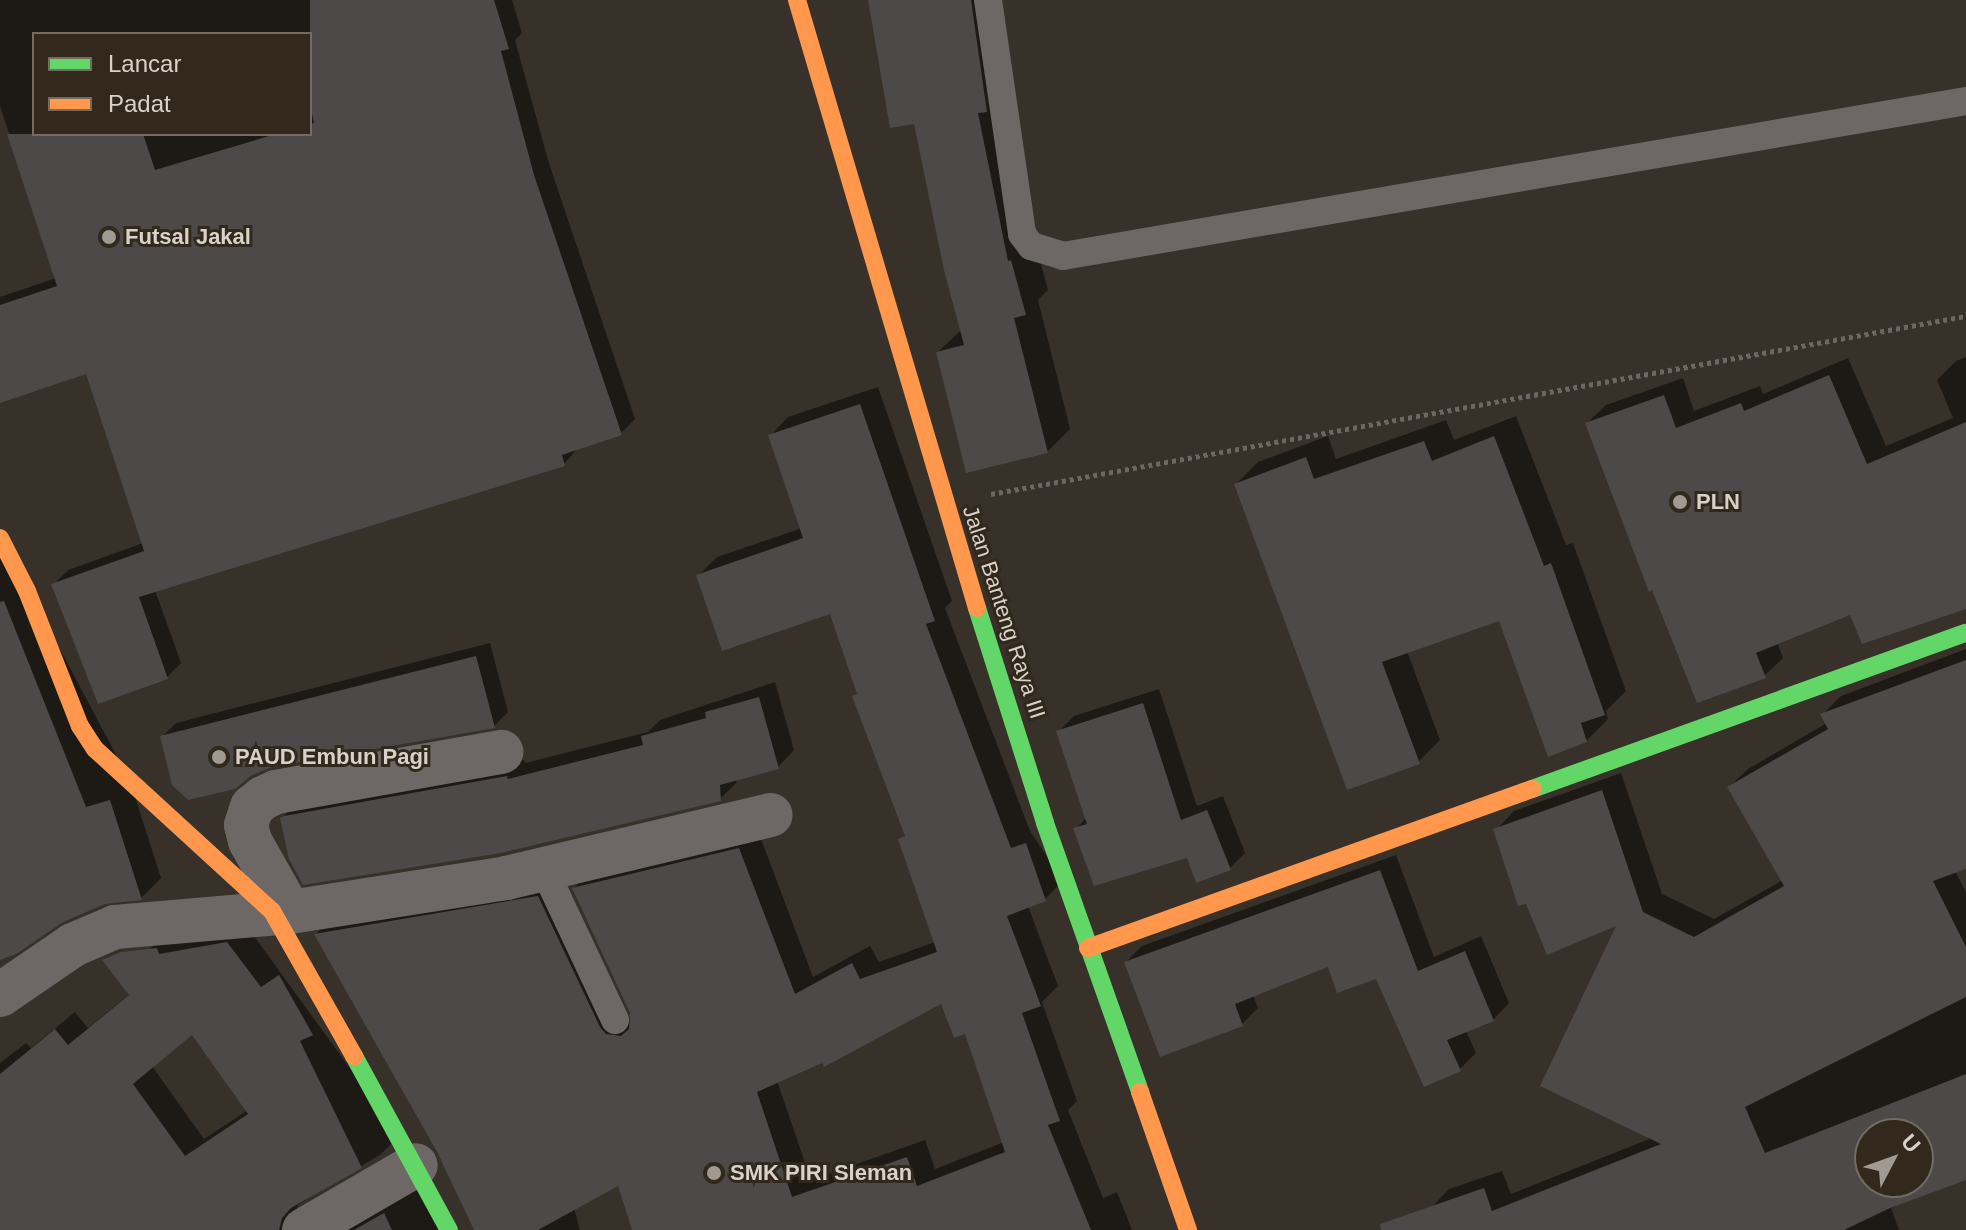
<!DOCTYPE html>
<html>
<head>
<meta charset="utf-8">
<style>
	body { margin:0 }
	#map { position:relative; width:1966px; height:1230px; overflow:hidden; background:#37312a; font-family:Helvetica,sans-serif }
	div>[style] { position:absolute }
	.shadow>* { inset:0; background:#0007 }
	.building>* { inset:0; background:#4c4948 }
	.path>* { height:5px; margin-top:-2.5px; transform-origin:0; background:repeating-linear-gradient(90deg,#6b6764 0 4px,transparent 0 8px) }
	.lane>* { height:28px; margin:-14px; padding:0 14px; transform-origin:14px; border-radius:14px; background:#6d6866 }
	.street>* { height:44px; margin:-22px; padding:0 22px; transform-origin:22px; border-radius:22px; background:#6d6866 }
	.fast>* { height:18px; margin:-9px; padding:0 9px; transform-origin:9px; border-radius:9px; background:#63d668 }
	.slow>* { height:18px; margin:-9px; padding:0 9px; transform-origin:9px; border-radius:9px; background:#ff974d }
	.dots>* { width:22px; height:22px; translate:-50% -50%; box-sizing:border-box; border:4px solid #32281c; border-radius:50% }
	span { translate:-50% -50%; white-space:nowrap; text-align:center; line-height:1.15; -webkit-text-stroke:6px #32281c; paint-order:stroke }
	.poi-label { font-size:22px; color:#d8d2ca; font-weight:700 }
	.left { translate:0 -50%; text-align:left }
	.street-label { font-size:22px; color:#d8d2ca }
	.legend { position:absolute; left:32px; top:32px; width:280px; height:104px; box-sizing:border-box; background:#32281c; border:2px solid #746c62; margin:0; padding:10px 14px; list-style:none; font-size:24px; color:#d8d2ca }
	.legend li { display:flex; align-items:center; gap:16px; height:40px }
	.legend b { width:40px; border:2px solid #746c62 }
	.north { position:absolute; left:1854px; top:1118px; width:80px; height:80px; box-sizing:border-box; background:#32281c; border:2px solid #746c62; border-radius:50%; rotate:49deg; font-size:22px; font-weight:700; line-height:32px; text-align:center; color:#d8d2ca }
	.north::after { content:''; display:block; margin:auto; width:28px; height:36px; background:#a09a92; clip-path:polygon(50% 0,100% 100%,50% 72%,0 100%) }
</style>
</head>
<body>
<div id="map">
	<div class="shadow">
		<i style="clip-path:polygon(evenodd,0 0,512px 0,522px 33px,515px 40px,548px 160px,635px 419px,621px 433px,578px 448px,564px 464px,155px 590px,181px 663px,167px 677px,53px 585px,68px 570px,143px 543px,87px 371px,0 401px,0 297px,56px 278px,0 106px,0 0,34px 34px,310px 34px,310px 134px,34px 134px,34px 34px)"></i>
		<i style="clip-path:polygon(871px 0,995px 0,1034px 238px,1048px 290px,1038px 300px,1070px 429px,1047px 452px,938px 352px,962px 329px,915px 121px)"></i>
		<i style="clip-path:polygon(1966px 357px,1966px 607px,1851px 613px,1777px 642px,1783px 658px,1764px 676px,1587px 423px,1606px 405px,1683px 378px,1694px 411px,1760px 386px,1763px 394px,1848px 358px,1886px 446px,1953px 418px,1937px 380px,1956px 361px)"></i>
		<i style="clip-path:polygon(evenodd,878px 387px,952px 601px,945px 608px,1030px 831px,1063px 881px,1045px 899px,1028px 906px,1058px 986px,1042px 1002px,1077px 1101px,1068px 1110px,1103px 1198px,1117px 1192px,1132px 1230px,635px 1230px,619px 1184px,574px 1208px,580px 1230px,476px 1230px,473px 1218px,316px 934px,334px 916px,556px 879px,625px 1017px,632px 1017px,574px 888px,592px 870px,758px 831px,813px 977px,870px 946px,879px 962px,935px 942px,901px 839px,906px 834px,831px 611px,698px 576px,717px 557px,802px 528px,770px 436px,788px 417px,878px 387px,942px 1001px,966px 1032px,1004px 1142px,935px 1169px,925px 1140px,811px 1180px,777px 1081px,942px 1001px)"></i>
		<i style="clip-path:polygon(1516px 416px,1566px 545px,1573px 543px,1626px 691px,1606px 711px,1608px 719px,1586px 741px,1500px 618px,1407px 651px,1440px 740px,1418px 762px,1236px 484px,1258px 462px,1328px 436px,1336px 459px,1446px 420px,1454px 440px)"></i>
		<i style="clip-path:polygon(0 536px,130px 781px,161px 878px,141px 898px,105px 902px,58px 922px,0 958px)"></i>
		<i style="clip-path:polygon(490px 643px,508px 712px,494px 726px,271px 765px,251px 774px,162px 737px,176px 723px)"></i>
		<i style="clip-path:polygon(evenodd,1966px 649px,1966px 867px,1955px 871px,1966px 892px,1966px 1172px,1891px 1208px,1899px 1230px,1439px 1230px,1431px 1208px,1449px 1189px,1502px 1171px,1511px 1194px,1652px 1138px,1620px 923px,1496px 830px,1514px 811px,1621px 773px,1662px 894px,1714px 919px,1783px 880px,1729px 787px,1748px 769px,1827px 723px,1823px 714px,1841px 696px,1966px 649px,1870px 1134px,1918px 1134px,1918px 1182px,1870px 1182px,1870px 1134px)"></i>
		<i style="clip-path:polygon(775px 682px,794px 750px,778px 767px,736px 779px,737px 782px,720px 799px,282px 818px,299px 801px,524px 760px,525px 763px,648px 732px,660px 720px)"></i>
		<i style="clip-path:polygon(1159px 689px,1197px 806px,1223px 796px,1245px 853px,1230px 868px,1076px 829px,1087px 817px,1059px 731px,1074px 716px)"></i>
		<i style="clip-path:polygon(1396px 855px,1434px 957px,1481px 936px,1509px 1003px,1493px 1020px,1466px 1031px,1476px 1053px,1460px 1069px,1377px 976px,1329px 965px,1253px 995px,1258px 1008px,1242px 1024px,1126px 962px,1142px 946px)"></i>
		<i style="clip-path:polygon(evenodd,246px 925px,399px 1136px,381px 1154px,298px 1205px,297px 1211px,306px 1230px,0 1230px,0 1063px,26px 1043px,31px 1048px,75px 1012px,88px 1028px,131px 993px,137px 959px,161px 940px,246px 925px,192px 1033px,248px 1110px,204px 1139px,152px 1066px,192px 1033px)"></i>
		<i style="clip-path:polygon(424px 1183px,451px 1230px,344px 1230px)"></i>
	</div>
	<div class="building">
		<i style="clip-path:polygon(310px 0,494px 0,509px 49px,501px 51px,534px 175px,622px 435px,562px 455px,565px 466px,139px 597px,168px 679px,98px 704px,51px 584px,144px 551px,86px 374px,0 403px,0 305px,57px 286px,7px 134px,143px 134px,155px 170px,276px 134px,310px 134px,310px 124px,314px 123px,310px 104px)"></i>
		<i style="clip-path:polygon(868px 0,971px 0,987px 112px,978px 113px,1008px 261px,1011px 260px,1026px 315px,1014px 318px,1048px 453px,966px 473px,936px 352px,964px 345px,944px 270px,914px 124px,890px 128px)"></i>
		<i style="clip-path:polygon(1829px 375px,1867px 464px,1966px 422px,1966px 609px,1862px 644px,1850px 615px,1756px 653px,1766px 678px,1697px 703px,1652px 590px,1649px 592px,1585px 423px,1664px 395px,1676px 428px,1741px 403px,1744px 411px)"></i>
		<i style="clip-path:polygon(evenodd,860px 404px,935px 621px,926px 624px,1011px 848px,1026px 843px,1046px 901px,1007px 916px,1041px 1006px,1022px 1013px,1060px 1121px,1048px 1125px,1091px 1230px,632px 1230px,618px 1186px,538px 1230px,474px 1230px,438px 1154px,314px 934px,538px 896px,600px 1027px,606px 1034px,621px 1036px,629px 1029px,630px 1013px,572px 888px,739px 848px,795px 994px,852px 963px,860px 979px,937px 952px,898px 839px,905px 836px,852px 696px,857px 694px,830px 614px,722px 651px,696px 575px,803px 538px,768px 435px,860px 404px,941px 1004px,954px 1038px,965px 1034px,1005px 1152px,917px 1186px,907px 1157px,792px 1197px,757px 1092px,822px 1063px,824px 1067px,941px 1004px)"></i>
		<i style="clip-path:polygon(1494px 436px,1544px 566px,1551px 563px,1605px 715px,1581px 723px,1587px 742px,1548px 757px,1499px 621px,1382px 662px,1420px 764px,1347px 790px,1234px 484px,1306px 457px,1314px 479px,1424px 441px,1432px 461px)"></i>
		<i style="clip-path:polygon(4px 601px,86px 807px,110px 800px,142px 900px,105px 904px,63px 922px,16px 954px,0 960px,0 602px)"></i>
		<i style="clip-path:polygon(476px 656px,495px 728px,272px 767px,252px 775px,235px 789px,188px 800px,172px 785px,160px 736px)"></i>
		<i style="clip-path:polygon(evenodd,1966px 660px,1966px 869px,1933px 881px,1966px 947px,1966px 997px,1745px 1107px,1765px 1153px,1966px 1074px,1966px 1180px,1890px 1208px,1844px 1230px,1381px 1230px,1380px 1224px,1484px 1188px,1492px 1211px,1661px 1144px,1540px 1086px,1616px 926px,1547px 955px,1526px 904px,1518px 906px,1493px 829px,1602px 790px,1643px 912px,1694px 937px,1784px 886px,1727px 787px,1828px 729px,1820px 714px,1966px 660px,1870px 1134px,1918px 1134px,1918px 1182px,1870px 1182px,1870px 1134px)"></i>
		<i style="clip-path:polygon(759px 697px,779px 769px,720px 785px,721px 801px,501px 853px,303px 885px,289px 859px,280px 818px,284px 816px,507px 776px,508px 779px,643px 745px,641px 736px,706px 718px,705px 712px)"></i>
		<i style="clip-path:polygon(1143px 703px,1181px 820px,1207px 810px,1231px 870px,1196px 883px,1187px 858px,1094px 886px,1073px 828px,1087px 824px,1056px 731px)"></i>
		<i style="clip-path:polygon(1380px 870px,1418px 971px,1465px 951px,1494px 1021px,1447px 1040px,1461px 1071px,1424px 1087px,1376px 979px,1337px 993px,1328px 967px,1235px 1004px,1243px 1026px,1160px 1057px,1124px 962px)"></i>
		<i style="clip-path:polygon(evenodd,227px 942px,261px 987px,279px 975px,313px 1035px,300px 1041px,362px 1168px,291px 1208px,282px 1218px,279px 1230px,0 1230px,0 1074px,55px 1029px,68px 1045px,129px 995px,102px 960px,121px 952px,157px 948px,159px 954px,227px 942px,192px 1035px,248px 1114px,185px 1156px,133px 1084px,192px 1035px)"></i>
		<i style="clip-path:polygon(384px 1213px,392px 1230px,354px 1230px)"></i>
	</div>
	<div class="path">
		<i style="left:991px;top:494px;width:991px;rotate:-10.35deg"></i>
	</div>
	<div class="lane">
		<i style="left:988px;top:0;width:236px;rotate:81.7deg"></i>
		<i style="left:1022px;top:234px;width:15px;rotate:53deg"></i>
		<i style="left:1031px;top:246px;width:34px;rotate:17deg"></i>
		<i style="left:1063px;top:256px;width:916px;rotate:-9.74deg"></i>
		<i style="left:544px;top:869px;width:167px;rotate:64.8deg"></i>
	</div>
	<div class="street">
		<i style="left:290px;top:912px;width:81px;rotate:-119.4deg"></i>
		<i style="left:250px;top:841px;width:16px;rotate:-104deg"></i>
		<i style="left:246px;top:825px;width:19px;rotate:-72deg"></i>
		<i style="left:252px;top:807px;width:14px;rotate:-39deg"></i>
		<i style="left:263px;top:798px;width:14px;rotate:-25deg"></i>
		<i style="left:276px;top:792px;width:229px;rotate:-10.1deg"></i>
		<i style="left:0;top:995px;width:88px;rotate:-34.4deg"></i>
		<i style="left:73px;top:945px;width:46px;rotate:-23.2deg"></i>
		<i style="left:115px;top:927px;width:176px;rotate:-4.9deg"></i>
		<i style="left:290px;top:912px;width:219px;rotate:-8.9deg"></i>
		<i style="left:506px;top:878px;width:272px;rotate:-13.4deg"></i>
		<i style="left:304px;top:1230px;width:129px;rotate:-30.1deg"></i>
	</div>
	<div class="fast">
		<i style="left:977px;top:608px;width:225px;rotate:72.4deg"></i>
		<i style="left:1045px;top:823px;width:285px;rotate:70.5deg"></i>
		<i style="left:1532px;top:789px;width:461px;rotate:-19.8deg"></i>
		<i style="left:354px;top:1056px;width:198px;rotate:61.4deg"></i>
	</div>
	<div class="slow">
		<i style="left:797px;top:0;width:634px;rotate:73.51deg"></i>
		<i style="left:0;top:538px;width:59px;rotate:63deg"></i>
		<i style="left:27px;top:591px;width:145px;rotate:68.6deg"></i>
		<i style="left:80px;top:726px;width:27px;rotate:57deg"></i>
		<i style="left:95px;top:749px;width:240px;rotate:42.5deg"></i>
		<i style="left:272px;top:911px;width:167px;rotate:60.5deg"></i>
		<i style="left:1088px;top:948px;width:472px;rotate:-19.7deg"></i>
		<i style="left:1140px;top:1092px;width:146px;rotate:70.8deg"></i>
	</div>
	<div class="dots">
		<i style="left:109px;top:237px;background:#a09a92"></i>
		<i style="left:1680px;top:502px;background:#a09a92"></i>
		<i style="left:219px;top:757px;background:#a09a92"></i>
		<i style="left:714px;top:1173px;background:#a09a92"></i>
	</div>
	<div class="poi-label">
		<span class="left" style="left:125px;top:237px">Futsal Jakal</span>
		<span class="left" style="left:1696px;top:502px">PLN</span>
		<span class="left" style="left:235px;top:757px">PAUD Embun Pagi</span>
		<span class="left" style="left:730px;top:1173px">SMK PIRI Sleman</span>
	</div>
	<div class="street-label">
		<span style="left:1004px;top:612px;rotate:72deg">Jalan Banteng Raya III</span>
	</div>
	<ul class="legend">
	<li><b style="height:10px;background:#63d668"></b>Lancar</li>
	<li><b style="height:10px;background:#ff974d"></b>Padat</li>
	</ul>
	<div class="north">U</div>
</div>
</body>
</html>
